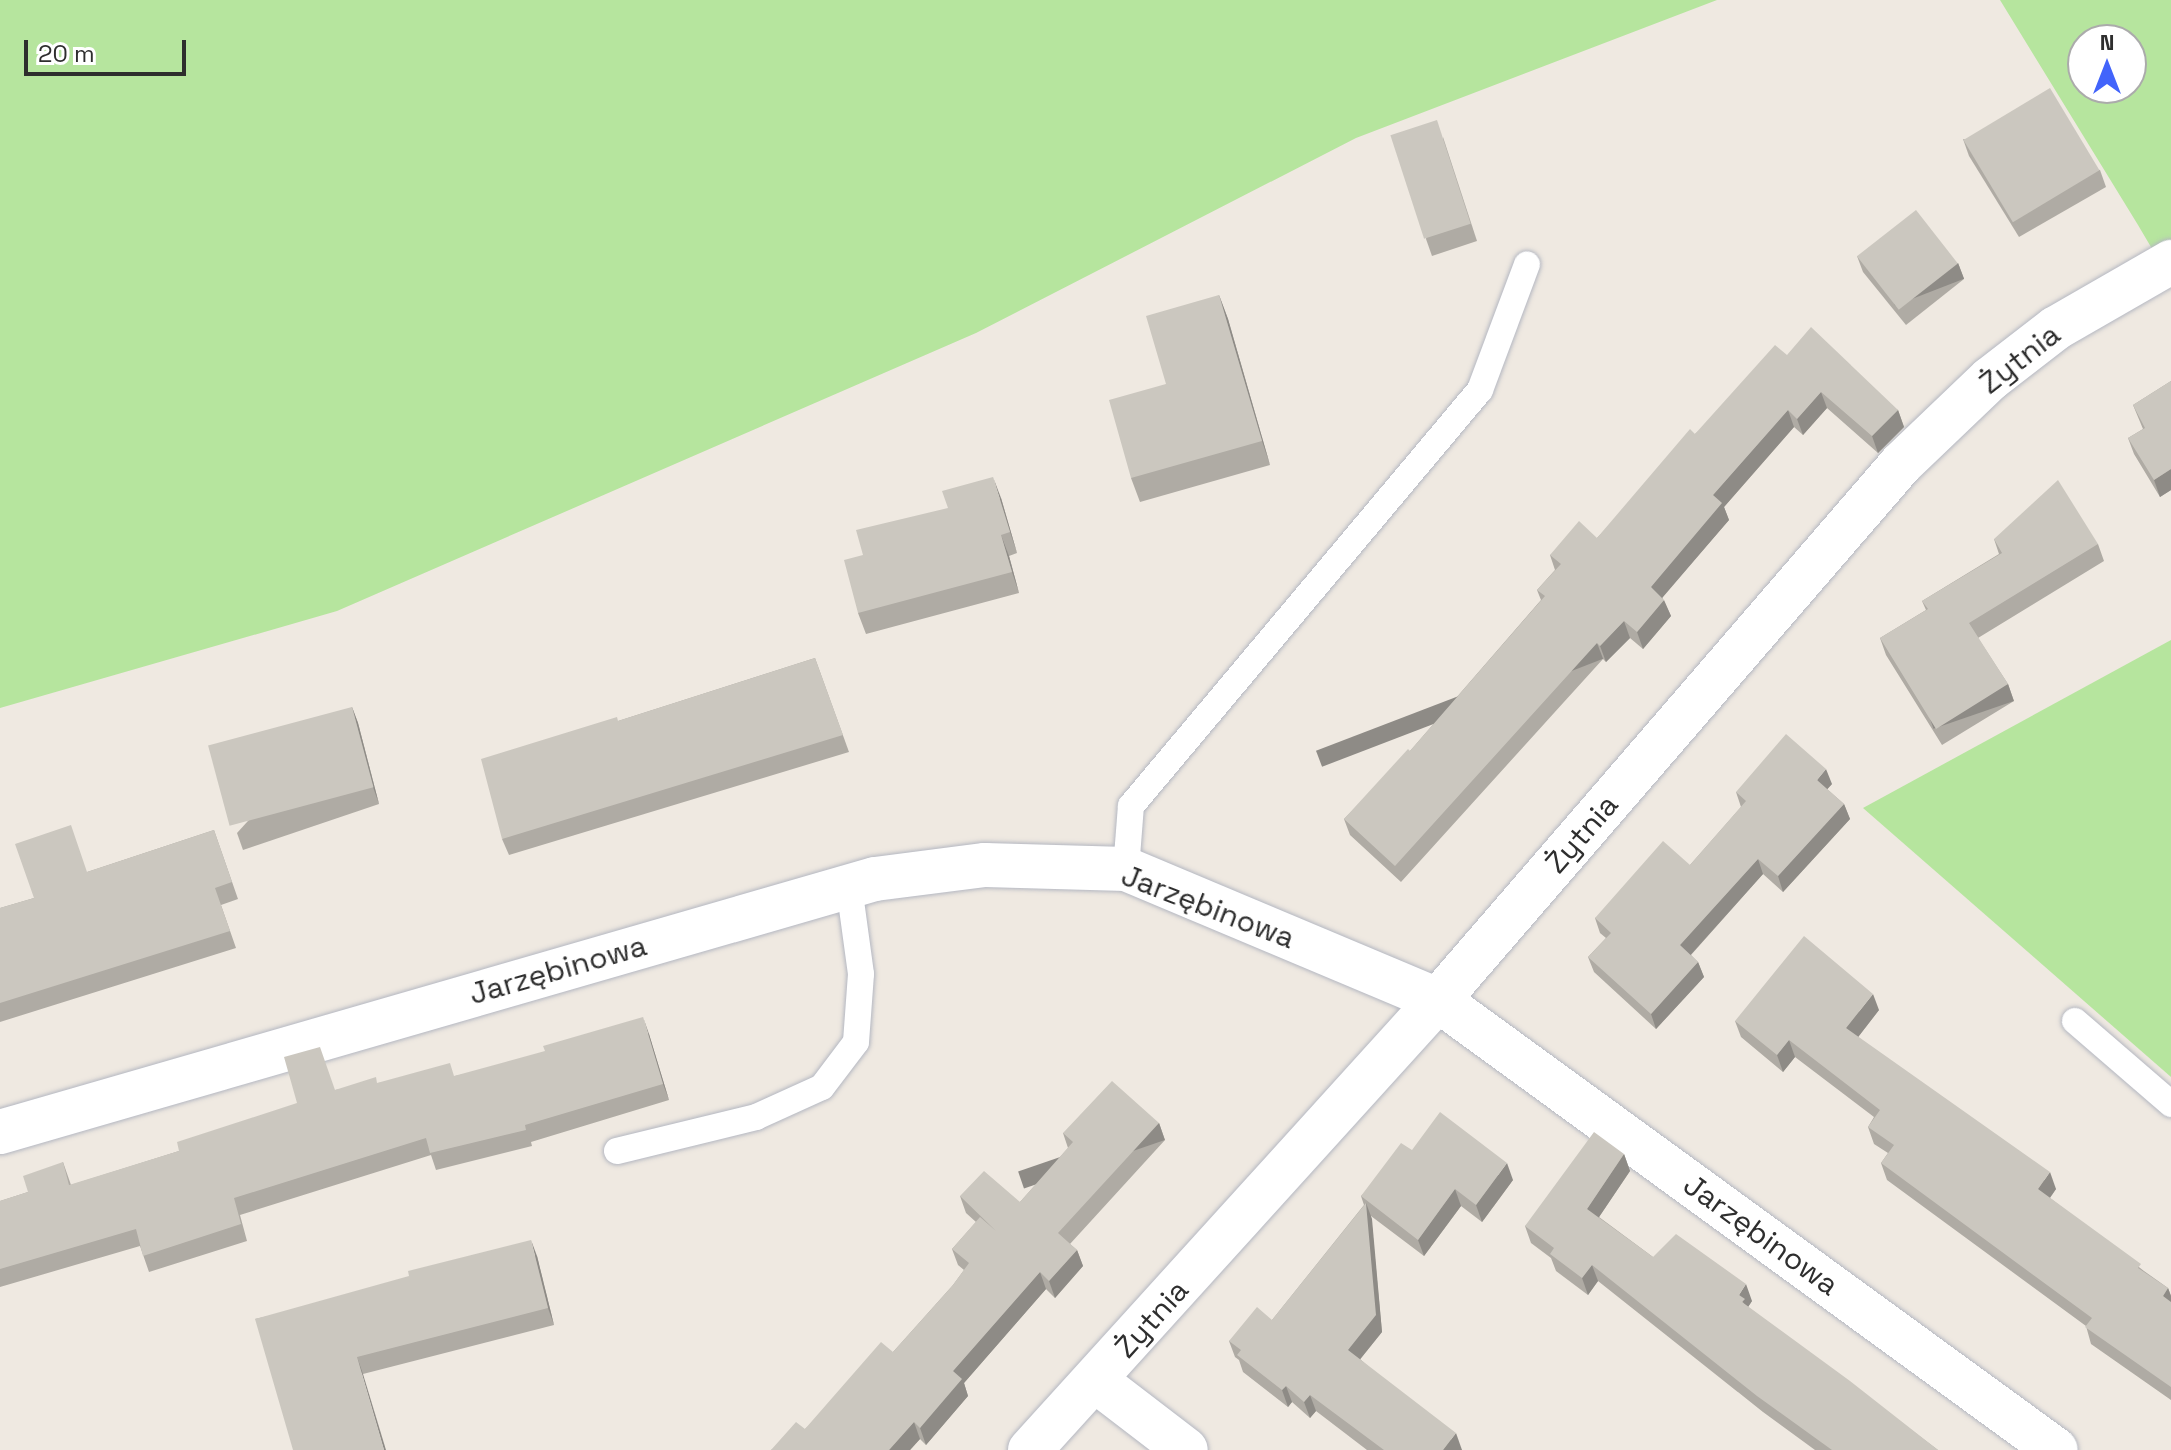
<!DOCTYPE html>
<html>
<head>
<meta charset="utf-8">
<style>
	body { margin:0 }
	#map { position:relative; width:2171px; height:1450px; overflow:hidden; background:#efe9e1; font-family:"Space Grotesk",sans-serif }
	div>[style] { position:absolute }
	.green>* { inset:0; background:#b6e59e }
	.roads { filter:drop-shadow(0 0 2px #b4b7c1) drop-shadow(0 0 2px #b4b7c1) }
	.lane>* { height:26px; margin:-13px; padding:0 13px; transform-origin:13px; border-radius:13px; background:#fff }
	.street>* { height:44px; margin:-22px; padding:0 22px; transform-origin:22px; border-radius:22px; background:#fff }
	.wall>* { inset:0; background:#afaba4 }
	.shaded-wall>* { inset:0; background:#8e8b86; transform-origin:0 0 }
	.building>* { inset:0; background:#cbc7bf; transform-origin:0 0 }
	span { translate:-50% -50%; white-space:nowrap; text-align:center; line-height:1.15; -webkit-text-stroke:6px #fff; paint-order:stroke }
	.street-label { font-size:30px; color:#2e2e2e }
	.north { position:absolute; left:2067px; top:24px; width:80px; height:80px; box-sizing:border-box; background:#fff; border:2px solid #ababab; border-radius:50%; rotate:0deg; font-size:22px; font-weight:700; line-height:32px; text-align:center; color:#2e2e2e }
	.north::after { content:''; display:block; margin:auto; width:28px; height:36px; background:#4264fb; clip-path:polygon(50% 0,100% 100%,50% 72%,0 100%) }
	.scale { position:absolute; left:24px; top:40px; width:162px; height:36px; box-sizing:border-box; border:4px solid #2e2e2e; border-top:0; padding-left:10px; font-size:24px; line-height:28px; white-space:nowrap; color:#2e2e2e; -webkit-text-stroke:6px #fff; paint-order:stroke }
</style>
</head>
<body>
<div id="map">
	<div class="green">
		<i style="clip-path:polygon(0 0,1717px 0,1356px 138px,976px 333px,337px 611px,0 708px)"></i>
		<i style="clip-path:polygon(evenodd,2000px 0,2171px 0,2171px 281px,2138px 225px,2000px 0,2083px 40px,2131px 40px,2131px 88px,2083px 88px,2083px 40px)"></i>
		<i style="clip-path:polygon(2171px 640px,2171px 1077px,1863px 808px)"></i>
	</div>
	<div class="roads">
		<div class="lane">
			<i style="left:1126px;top:869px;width:63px;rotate:-85.5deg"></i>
			<i style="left:1131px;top:806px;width:543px;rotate:-50.01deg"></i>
			<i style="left:1480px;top:390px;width:134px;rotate:-69.5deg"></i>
			<i style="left:2075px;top:1021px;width:127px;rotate:40.8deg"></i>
			<i style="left:617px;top:1151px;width:143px;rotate:-13.7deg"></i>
			<i style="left:756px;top:1117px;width:72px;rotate:-24.4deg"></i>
			<i style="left:822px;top:1087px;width:56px;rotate:-52.9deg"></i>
			<i style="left:856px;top:1042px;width:68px;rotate:-85.8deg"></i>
			<i style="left:861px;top:974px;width:89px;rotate:-97.8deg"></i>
		</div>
		<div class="street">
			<i style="left:0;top:1132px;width:911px;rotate:-16.13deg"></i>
			<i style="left:875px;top:879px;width:111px;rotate:-7.3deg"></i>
			<i style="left:985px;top:865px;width:141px;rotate:1.6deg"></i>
			<i style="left:1126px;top:869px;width:338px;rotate:22.8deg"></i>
			<i style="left:1438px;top:1000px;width:764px;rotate:36.06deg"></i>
			<i style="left:1096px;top:1381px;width:113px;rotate:37.5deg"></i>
			<i style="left:1030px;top:1450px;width:607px;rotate:-47.8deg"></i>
			<i style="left:1438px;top:1000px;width:708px;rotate:-49.18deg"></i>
			<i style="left:1901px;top:464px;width:123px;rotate:-43.7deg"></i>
			<i style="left:1990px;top:379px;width:83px;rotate:-37.7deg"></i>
			<i style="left:2056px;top:328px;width:133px;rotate:-29.9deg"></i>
		</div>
	</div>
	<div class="wall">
		<i style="clip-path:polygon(1443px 137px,1477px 241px,1432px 256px,1426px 239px)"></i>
		<i style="clip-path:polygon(1963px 139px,2100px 170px,2106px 187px,2019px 237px,1969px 156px)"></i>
		<i style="clip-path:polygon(1857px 256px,1958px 263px,1964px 279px,1906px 325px,1863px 272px)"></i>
		<i style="clip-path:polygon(1219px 295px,1228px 319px,1270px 465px,1140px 502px,1131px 478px,1166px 384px)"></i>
		<i style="clip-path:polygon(1787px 355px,1898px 410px,1904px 427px,1878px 453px,1827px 408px,1803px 435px,1794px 427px,1724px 507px,1729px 520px,1662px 597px,1671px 616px,1643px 649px,1630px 638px,1606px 662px,1603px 659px,1401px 882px,1350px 835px,1344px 819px,1410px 751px,1541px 600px,1537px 590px,1555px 570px,1550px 555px,1597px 538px,1695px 434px)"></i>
		<i style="clip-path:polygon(2171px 381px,2171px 490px,2160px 497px,2134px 454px,2128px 438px,2143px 429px,2133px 405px)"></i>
		<i style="clip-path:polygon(1001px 498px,1017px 553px,1009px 556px,1019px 593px,866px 634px,858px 613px,863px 555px)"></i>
		<i style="clip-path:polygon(1994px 539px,2098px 544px,2104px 561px,1978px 638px,2008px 684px,2014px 701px,1942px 745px,1886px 655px,1880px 638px,1926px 610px,1922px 601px,1999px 554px)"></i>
		<i style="clip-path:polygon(815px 658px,849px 752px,509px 855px,502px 839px,618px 721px)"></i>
		<i style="clip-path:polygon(352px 707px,358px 723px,379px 804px,243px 850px,237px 833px)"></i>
		<i style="clip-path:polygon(1832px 784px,1827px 789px,1844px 804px,1850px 819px,1783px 892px,1763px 874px,1691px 955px,1698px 962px,1704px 977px,1656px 1029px,1594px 972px,1588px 957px,1606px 938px,1600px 933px,1595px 918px,1690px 865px,1741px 807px,1736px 792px)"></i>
		<i style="clip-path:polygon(214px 830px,238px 899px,221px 905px,236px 948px,0 1022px,0 908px,34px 898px,87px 872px)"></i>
		<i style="clip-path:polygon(1879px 1010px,1858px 1037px,2056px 1189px,2050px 1198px,2144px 1271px,2168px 1288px,2171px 1296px,2171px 1400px,2091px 1344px,2086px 1326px,1887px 1180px,1881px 1163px,1888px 1153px,1874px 1144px,1868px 1127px,1874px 1117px,1795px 1057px,1783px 1072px,1741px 1037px,1735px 1021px)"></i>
		<i style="clip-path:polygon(649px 1034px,669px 1100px,531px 1142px,532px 1146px,436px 1170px,431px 1155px,240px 1215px,247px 1241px,149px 1272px,140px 1246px,0 1287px,0 1201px,28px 1192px,63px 1162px,71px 1185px,179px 1151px,335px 1090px,378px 1083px,455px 1076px)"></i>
		<i style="clip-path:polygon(1159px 1123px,1165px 1140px,1070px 1244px,1077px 1250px,1083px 1266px,1055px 1298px,1046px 1289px,964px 1383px,968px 1396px,926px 1445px,920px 1439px,910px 1450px,771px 1450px,805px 1429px,893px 1352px,953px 1285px,964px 1270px,958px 1265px,952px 1249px,976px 1222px,966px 1213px,960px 1196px,1020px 1202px,1068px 1148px,1063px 1133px)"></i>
		<i style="clip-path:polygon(1412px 1150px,1513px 1180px,1482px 1222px,1461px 1206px,1424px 1256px,1371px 1216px,1382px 1332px,1360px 1359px,1462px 1450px,1367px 1450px,1316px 1411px,1310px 1418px,1292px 1402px,1288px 1407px,1243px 1372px,1239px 1360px,1235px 1357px,1229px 1341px,1272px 1320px,1364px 1205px,1361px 1196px)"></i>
		<i style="clip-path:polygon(1624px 1154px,1630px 1171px,1599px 1217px,1653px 1257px,1752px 1301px,1748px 1307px,1938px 1450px,1815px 1450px,1763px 1412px,1598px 1281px,1588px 1295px,1556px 1271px,1551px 1258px,1531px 1243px,1525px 1226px)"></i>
		<i style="clip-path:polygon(537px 1256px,554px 1325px,363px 1374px,255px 1319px)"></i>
	</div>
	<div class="shaded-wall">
		<i style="left:1958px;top:263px;width:17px;height:74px;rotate:69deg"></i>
		<i style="clip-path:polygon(1219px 295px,1228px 319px,1270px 465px,1262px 441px)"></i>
		<i style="clip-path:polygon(1821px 392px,1827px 408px,1803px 435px,1797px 419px)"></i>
		<i style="clip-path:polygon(1788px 410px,1794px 427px,1724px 507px,1729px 520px,1657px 604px,1651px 587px,1713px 495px)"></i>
		<i style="clip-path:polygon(1898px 410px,1904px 427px,1878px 453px,1872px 436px)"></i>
		<i style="clip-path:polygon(2171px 469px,2171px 490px,2160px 497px,2154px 480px)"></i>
		<i style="clip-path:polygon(993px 477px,1001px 498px,1017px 553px,1010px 532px)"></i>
		<i style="clip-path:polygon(1001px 535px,1009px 556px,1019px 593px,1012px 572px)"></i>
		<i style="clip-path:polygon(1664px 600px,1671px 616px,1643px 649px,1637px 632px)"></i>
		<i style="clip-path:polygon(1624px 621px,1630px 638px,1606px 662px,1600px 646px)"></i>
		<i style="left:1597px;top:643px;width:17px;height:301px;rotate:69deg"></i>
		<i style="left:2008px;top:684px;width:18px;height:85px;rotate:71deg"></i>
		<i style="clip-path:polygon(352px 707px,358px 723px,379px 804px,373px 787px)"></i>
		<i style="clip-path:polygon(1826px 769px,1832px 784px,1822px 795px,1817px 780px)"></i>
		<i style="clip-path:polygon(1844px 804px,1850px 819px,1783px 892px,1778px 876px)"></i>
		<i style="clip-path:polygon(1758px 859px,1763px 874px,1686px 960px,1680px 945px)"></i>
		<i style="clip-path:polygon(1698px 962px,1704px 977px,1656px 1029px,1651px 1014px)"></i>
		<i style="clip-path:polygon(1873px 994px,1879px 1010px,1852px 1045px,1846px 1028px)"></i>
		<i style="clip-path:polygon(643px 1017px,649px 1034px,669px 1100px,663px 1084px)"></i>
		<i style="clip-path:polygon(1789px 1040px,1795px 1057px,1783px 1072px,1777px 1055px)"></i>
		<i style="left:1159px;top:1123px;width:18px;height:149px;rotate:71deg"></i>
		<i style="clip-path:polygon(1624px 1154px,1630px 1171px,1593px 1226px,1587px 1209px)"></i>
		<i style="clip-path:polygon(1507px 1163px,1513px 1180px,1482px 1222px,1476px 1205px)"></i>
		<i style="clip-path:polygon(2050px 1172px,2056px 1189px,2044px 1206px,2038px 1189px)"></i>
		<i style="clip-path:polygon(1455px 1189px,1461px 1206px,1424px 1256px,1418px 1240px)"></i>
		<i style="clip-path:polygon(1366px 1203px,1372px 1219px,1382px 1332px,1354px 1367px,1348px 1350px)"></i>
		<i style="clip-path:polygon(531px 1240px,537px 1256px,554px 1325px,548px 1308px)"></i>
		<i style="clip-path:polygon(1077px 1250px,1083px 1266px,1055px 1298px,1049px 1281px)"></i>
		<i style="clip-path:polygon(1592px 1265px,1598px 1281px,1588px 1295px,1582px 1278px)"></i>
		<i style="clip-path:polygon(1040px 1272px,1046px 1289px,964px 1383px,968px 1396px,926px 1445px,920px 1428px,953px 1371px)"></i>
		<i style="clip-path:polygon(1746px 1284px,1752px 1301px,1748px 1307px,1751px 1316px,1739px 1295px)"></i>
		<i style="clip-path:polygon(2168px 1288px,2171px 1296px,2171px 1310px,2163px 1296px)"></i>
		<i style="clip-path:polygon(357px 1357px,363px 1374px,386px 1450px,384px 1450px)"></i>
		<i style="clip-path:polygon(1286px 1386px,1292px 1402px,1288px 1407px,1282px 1390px)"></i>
		<i style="clip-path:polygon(1310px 1395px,1316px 1411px,1310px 1418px,1304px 1402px)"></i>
		<i style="clip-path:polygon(914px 1422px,920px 1439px,910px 1450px,889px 1450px)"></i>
		<i style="clip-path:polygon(1456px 1433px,1462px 1450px,1443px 1450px)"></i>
	</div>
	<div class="building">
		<i style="left:2050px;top:88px;width:96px;height:101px;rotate:59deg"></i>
		<i style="left:1437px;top:120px;width:109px;height:49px;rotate:72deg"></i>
		<i style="left:1916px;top:210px;width:68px;height:75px;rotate:52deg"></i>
		<i style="clip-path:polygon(1219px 295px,1262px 441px,1131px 478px,1109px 400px,1166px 384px,1146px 316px)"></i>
		<i style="clip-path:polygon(1811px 327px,1898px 410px,1872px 436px,1821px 392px,1797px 419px,1788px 410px,1713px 495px,1722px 503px,1651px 587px,1664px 600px,1637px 632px,1624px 621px,1600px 646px,1597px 643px,1395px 866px,1344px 819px,1408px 749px,1410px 751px,1545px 596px,1537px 590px,1561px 564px,1550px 555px,1579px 521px,1597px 538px,1690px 429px,1695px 434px,1775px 345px,1787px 355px)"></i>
		<i style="clip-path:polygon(2171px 381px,2171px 469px,2154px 480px,2128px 438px,2145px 428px,2133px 405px)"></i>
		<i style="clip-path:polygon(993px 477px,1010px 532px,1001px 535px,1012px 572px,858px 613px,844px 560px,863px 555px,856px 530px,948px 508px,942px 491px)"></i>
		<i style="clip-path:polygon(2058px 480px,2098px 544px,1969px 623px,2008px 684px,1936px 729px,1880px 638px,1928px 609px,1922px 601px,2002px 553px,1994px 539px)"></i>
		<i style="clip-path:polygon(815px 658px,843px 735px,502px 839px,481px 759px,617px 717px,618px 721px)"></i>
		<i style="left:352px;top:707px;width:83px;height:149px;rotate:75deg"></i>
		<i style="clip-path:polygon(1786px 734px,1826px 769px,1817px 780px,1844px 804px,1778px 876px,1758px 859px,1680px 945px,1698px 962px,1651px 1014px,1588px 957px,1611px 933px,1595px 918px,1663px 841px,1690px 865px,1746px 801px,1736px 792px)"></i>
		<i style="clip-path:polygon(71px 825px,87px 872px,214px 830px,232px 882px,215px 888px,230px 931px,0 1003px,0 908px,34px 898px,15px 844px)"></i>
		<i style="clip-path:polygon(1804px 936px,1873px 994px,1846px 1028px,2050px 1172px,2038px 1189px,2141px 1264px,2138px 1268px,2168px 1288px,2163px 1296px,2171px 1302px,2171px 1387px,2085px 1327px,2092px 1318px,1881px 1163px,1894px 1145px,1868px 1127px,1880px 1110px,1789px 1040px,1777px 1055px,1735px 1021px)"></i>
		<i style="clip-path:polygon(643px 1017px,663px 1084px,525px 1125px,526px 1130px,430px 1153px,426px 1138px,234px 1198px,241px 1224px,143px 1256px,136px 1229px,0 1269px,0 1201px,28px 1192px,23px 1176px,63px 1162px,69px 1185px,179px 1151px,177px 1142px,297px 1103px,284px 1057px,320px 1047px,335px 1090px,376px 1077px,377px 1083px,450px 1063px,454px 1076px,545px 1051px,543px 1046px)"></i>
		<i style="clip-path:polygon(1112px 1081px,1159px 1123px,1058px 1233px,1077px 1250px,1049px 1281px,1040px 1272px,953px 1371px,962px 1379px,920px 1428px,914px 1422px,889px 1450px,771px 1450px,796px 1422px,805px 1429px,881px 1342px,893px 1352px,953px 1285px,969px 1263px,952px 1249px,980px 1217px,996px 1231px,960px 1196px,984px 1171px,1020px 1202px,1073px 1142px,1063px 1133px)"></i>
		<i style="clip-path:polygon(1440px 1112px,1507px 1163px,1476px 1205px,1455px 1189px,1418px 1240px,1361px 1196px,1401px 1143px,1412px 1150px)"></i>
		<i style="clip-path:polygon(1594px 1132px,1624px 1154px,1587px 1209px,1653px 1257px,1676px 1234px,1746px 1284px,1739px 1295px,1745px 1299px,1742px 1302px,1850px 1381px,1938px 1450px,1832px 1450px,1757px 1396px,1592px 1265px,1582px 1278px,1550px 1254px,1554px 1248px,1525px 1226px)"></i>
		<i style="clip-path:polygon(1366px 1203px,1376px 1315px,1348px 1350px,1456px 1433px,1443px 1450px,1384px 1450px,1310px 1395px,1304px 1402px,1286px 1386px,1282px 1390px,1237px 1355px,1241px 1350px,1229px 1341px,1257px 1307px,1272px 1320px)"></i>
		<i style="clip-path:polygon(531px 1240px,548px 1308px,357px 1357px,384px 1450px,293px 1450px,255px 1319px,409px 1276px,408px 1271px)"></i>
	</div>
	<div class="street-label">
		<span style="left:2020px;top:359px;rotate:-38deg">Żytnia</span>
		<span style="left:1582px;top:834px;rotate:-49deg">Żytnia</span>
		<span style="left:1208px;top:907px;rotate:21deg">Jarzębinowa</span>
		<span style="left:558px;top:970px;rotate:-16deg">Jarzębinowa</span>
		<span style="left:1761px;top:1235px;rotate:36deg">Jarzębinowa</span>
		<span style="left:1152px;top:1319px;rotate:-48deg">Żytnia</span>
	</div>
	<div class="north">N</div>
	<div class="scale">20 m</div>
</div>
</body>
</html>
